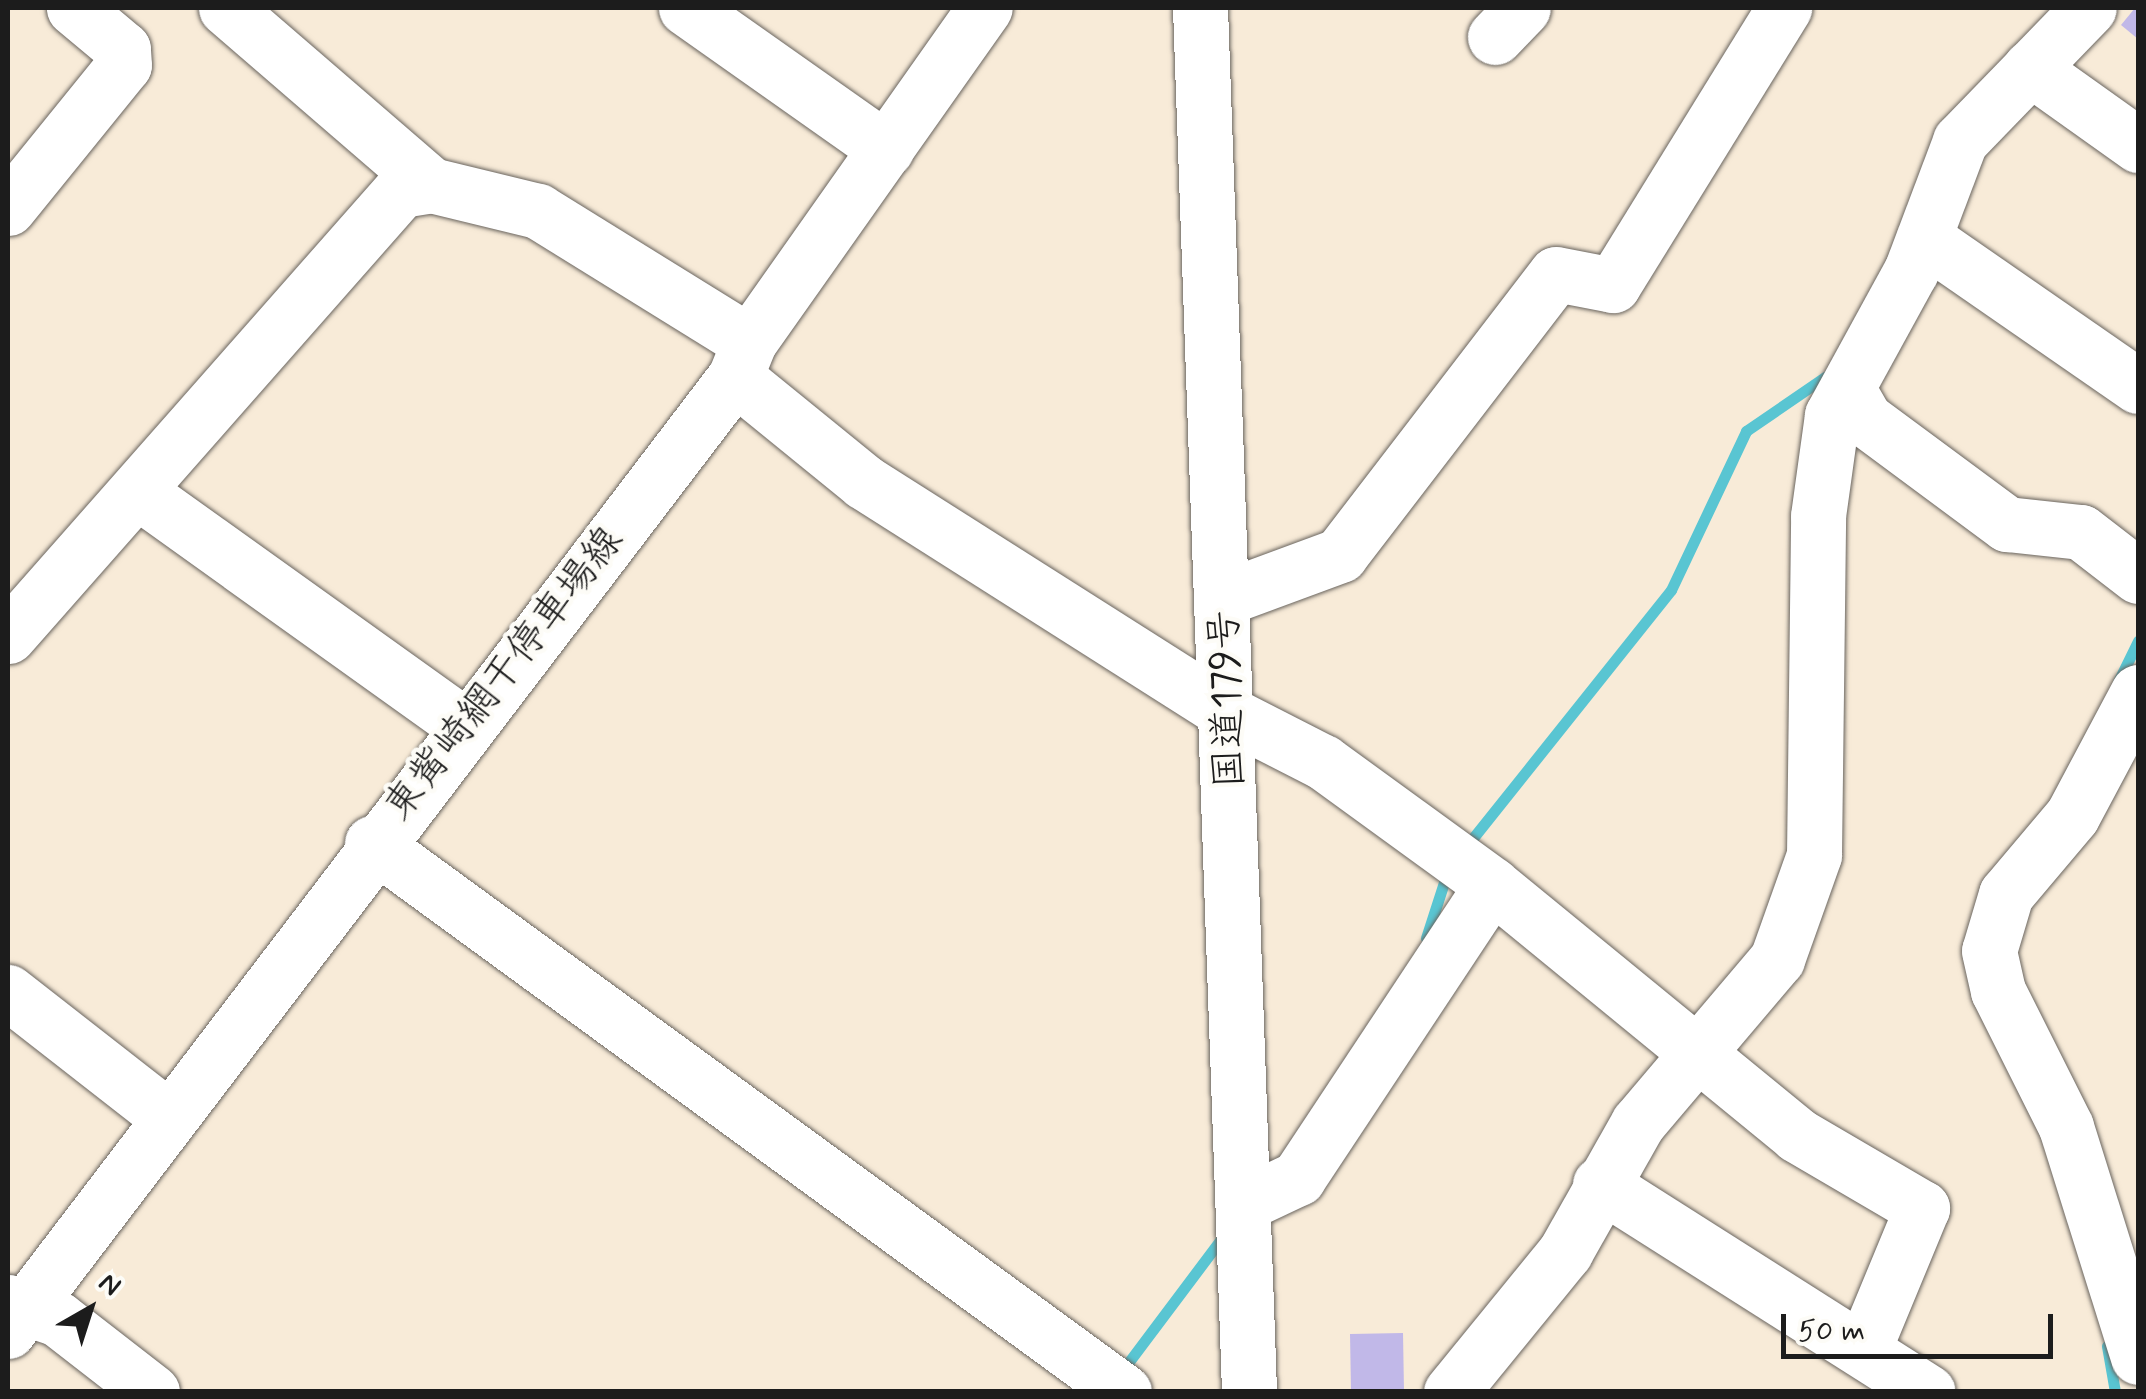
<!DOCTYPE html>
<html>
<head>
<meta charset="utf-8">
<style>
	body { margin:0 }
	#map { position:relative; width:2146px; height:1399px; overflow:hidden; background:#f8ebd8; font-family:Mynerve,"Klee One",sans-serif }
	div>[style] { position:absolute }
	.stream>* { height:11px; margin:-5.5px; padding:0 5.5px; transform-origin:5.5px; border-radius:5.5px; background:#59c5d2 }
	.building>* { inset:0; background:#c1b8e8; transform-origin:0 0 }
	.roads { filter:drop-shadow(0 0 2px #69645e) drop-shadow(0 0 2px #69645e) }
	.minor>* { height:55px; margin:-27.5px; padding:0 27.5px; transform-origin:27.5px; border-radius:27.5px; background:#fff }
	.major>* { height:55px; margin:-27.5px; padding:0 27.5px; transform-origin:27.5px; border-radius:27.5px; background:#fff }
	.highway>* { height:55px; margin:-27.5px; padding:0 27.5px; transform-origin:27.5px; border-radius:27.5px; background:#fff }
	span { translate:-50% -50%; white-space:nowrap; text-align:center; line-height:1.15; -webkit-text-stroke:9px #fdfcf7; paint-order:stroke }
	.street-label { font-size:40px; color:#1c1c1c }
	.frame { position:absolute; inset:0; border:10px solid #1c1c1c; pointer-events:none }
	.north { position:absolute; left:40px; top:1259px; width:100px; height:100px; -webkit-text-stroke:8px #fdfcf7; paint-order:stroke; rotate:39deg; font-size:28px; font-weight:700; line-height:40px; text-align:center; color:#1c1c1c }
	.north::after { content:''; display:block; margin:auto; width:35px; height:45px; background:#1c1c1c; clip-path:polygon(50% 0,100% 100%,50% 72%,0 100%) }
	.scale { position:absolute; left:1781px; top:1314px; width:272px; height:45px; box-sizing:border-box; border:5px solid #1c1c1c; border-top:0; padding-left:12px; font-size:30px; line-height:35px; white-space:nowrap; color:#1c1c1c; -webkit-text-stroke:8px #fdfcf7; paint-order:stroke }
</style>
</head>
<body>
<div id="map">
	<div class="stream">
		<i style="left:2118px;top:682px;width:46px;rotate:-64deg"></i>
		<i style="left:1465px;top:848px;width:330px;rotate:-51.4deg"></i>
		<i style="left:1671px;top:590px;width:176px;rotate:-64.7deg"></i>
		<i style="left:1746px;top:431px;width:96px;rotate:-34.4deg"></i>
		<i style="left:1426px;top:938px;width:71px;rotate:-72.1deg"></i>
		<i style="left:2107px;top:1346px;width:47px;rotate:80.1deg"></i>
		<i style="left:1122px;top:1371px;width:171px;rotate:-53.1deg"></i>
	</div>
	<div class="building">
		<i style="clip-path:polygon(2135px 8px,2138px 8px,2138px 39px,2121px 25px)"></i>
		<i style="left:1403px;top:1333px;width:59px;height:53px;rotate:89deg"></i>
	</div>
	<div class="roads">
		<div class="minor">
			<i style="left:226px;top:8px;width:271px;rotate:40.8deg"></i>
			<i style="left:686px;top:8px;width:245px;rotate:35.2deg"></i>
			<i style="left:1495px;top:37px;width:40px;rotate:-46deg"></i>
			<i style="left:2030px;top:68px;width:133px;rotate:35.5deg"></i>
			<i style="left:8px;top:208px;width:184px;rotate:-51deg"></i>
			<i style="left:124px;top:65px;width:16px;rotate:-94deg"></i>
			<i style="left:123px;top:49px;width:64px;rotate:-140.1deg"></i>
			<i style="left:1924px;top:238px;width:260px;rotate:34.7deg"></i>
			<i style="left:735px;top:377px;width:166px;rotate:39.1deg"></i>
			<i style="left:864px;top:482px;width:432px;rotate:32.4deg"></i>
			<i style="left:1229px;top:714px;width:106px;rotate:27.1deg"></i>
			<i style="left:1323px;top:762px;width:209px;rotate:36deg"></i>
			<i style="left:1492px;top:885px;width:394px;rotate:39.3deg"></i>
			<i style="left:1797px;top:1135px;width:145px;rotate:30.3deg"></i>
			<i style="left:1922px;top:1208px;width:152px;rotate:112.5deg"></i>
			<i style="left:1850px;top:393px;width:30px;rotate:60deg"></i>
			<i style="left:1865px;top:419px;width:177px;rotate:36.5deg"></i>
			<i style="left:2007px;top:524px;width:74px;rotate:6.2deg"></i>
			<i style="left:2081px;top:532px;width:72px;rotate:37.7deg"></i>
			<i style="left:140px;top:493px;width:398px;rotate:35.6deg"></i>
			<i style="left:1224px;top:598px;width:124px;rotate:-20.3deg"></i>
			<i style="left:1340px;top:555px;width:354px;rotate:-52.5deg"></i>
			<i style="left:1556px;top:274px;width:58px;rotate:10.9deg"></i>
			<i style="left:1613px;top:285px;width:326px;rotate:-58.3deg"></i>
			<i style="left:8px;top:636px;width:594px;rotate:-48.61deg"></i>
			<i style="left:401px;top:190px;width:30px;rotate:-9deg"></i>
			<i style="left:431px;top:185px;width:110px;rotate:13.7deg"></i>
			<i style="left:538px;top:211px;width:248px;rotate:31.8deg"></i>
			<i style="left:2138px;top:692px;width:140px;rotate:118deg"></i>
			<i style="left:2072px;top:816px;width:102px;rotate:130.2deg"></i>
			<i style="left:2006px;top:894px;width:59px;rotate:106.6deg"></i>
			<i style="left:1989px;top:951px;width:41px;rotate:77.3deg"></i>
			<i style="left:1998px;top:991px;width:152px;rotate:63.4deg"></i>
			<i style="left:2066px;top:1127px;width:241px;rotate:72.6deg"></i>
			<i style="left:372px;top:843px;width:931px;rotate:36.13deg"></i>
			<i style="left:8px;top:992px;width:198px;rotate:38deg"></i>
			<i style="left:1600px;top:1184px;width:388px;rotate:32.4deg"></i>
			<i style="left:1243px;top:1204px;width:61px;rotate:-25.3deg"></i>
			<i style="left:1298px;top:1178px;width:351px;rotate:-56.5deg"></i>
			<i style="left:8px;top:1302px;width:53px;rotate:18.8deg"></i>
			<i style="left:58px;top:1319px;width:119px;rotate:37.8deg"></i>
			<i style="left:1451px;top:1392px;width:181px;rotate:-50.8deg"></i>
			<i style="left:1565px;top:1252px;width:148px;rotate:-60.5deg"></i>
			<i style="left:1638px;top:1123px;width:215px;rotate:-49.7deg"></i>
			<i style="left:1777px;top:959px;width:110px;rotate:-70.4deg"></i>
			<i style="left:1814px;top:855px;width:339px;rotate:-89.3deg"></i>
			<i style="left:1818px;top:516px;width:102px;rotate:-82.1deg"></i>
			<i style="left:1832px;top:415px;width:164px;rotate:-61.3deg"></i>
			<i style="left:1911px;top:271px;width:139px;rotate:-69.3deg"></i>
			<i style="left:1960px;top:141px;width:185px;rotate:-45.9deg"></i>
		</div>
		<div class="major">
			<i style="left:8px;top:1331px;width:1199px;rotate:-52.69deg"></i>
			<i style="left:735px;top:377px;width:38px;rotate:-68deg"></i>
			<i style="left:749px;top:342px;width:409px;rotate:-54.8deg"></i>
		</div>
		<div class="highway">
			<i style="left:1200px;top:8px;width:1385px;rotate:87.97deg"></i>
		</div>
	</div>
	<div class="street-label">
		<span style="left:504px;top:674px;rotate:-52deg">東觜崎網干停車場線</span>
		<span style="left:1228px;top:699px;rotate:-92deg">国道179号</span>
	</div>
	<div class="frame"></div>
	<div class="north">N</div>
	<div class="scale">50 m</div>
</div>
</body>
</html>
